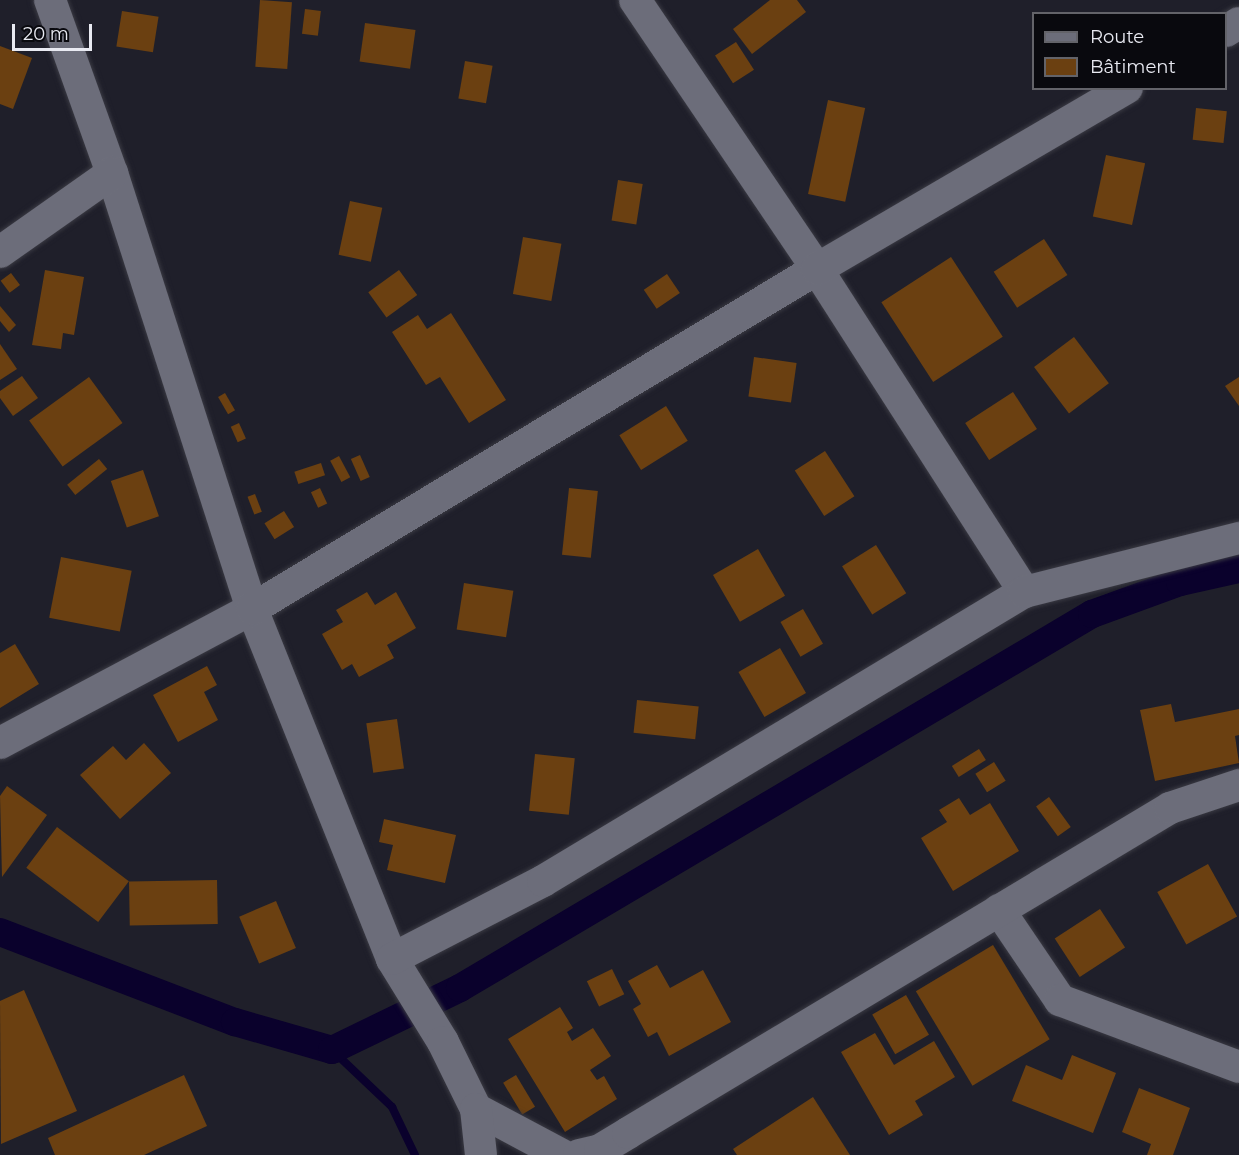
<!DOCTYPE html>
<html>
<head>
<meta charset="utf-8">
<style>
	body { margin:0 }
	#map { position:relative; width:1239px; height:1155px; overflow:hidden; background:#1f1f2a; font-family:Montserrat,sans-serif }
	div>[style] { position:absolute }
	.stream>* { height:8px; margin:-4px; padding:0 4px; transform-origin:4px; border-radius:4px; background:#0a012c }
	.canal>* { height:28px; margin:-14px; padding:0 14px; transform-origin:14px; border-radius:14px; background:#0a012c }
	.building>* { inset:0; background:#6b4011; transform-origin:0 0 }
	.roads { filter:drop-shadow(0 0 2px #3a3a43) drop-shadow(0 0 2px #3a3a43) }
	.minor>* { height:32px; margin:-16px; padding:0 16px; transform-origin:16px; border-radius:16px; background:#6c6d7a }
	span { translate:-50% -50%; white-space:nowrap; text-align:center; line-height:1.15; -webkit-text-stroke:5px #09090e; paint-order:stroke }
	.legend { position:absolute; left:1032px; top:12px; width:195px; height:78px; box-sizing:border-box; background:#09090e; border:2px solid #636369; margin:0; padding:8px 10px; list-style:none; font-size:18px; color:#e9eaf2 }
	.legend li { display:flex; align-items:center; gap:12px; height:30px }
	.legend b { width:30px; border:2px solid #636369 }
	.scale { position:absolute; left:12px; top:24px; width:80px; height:27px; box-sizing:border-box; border:3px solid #e9eaf2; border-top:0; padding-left:8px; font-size:18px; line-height:21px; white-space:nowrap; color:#e9eaf2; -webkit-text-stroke:4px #09090e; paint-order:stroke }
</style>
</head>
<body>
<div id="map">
	<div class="stream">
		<i style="left:332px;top:1050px;width:83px;rotate:43.5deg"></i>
		<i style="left:392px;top:1107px;width:53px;rotate:64.4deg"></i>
	</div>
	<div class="canal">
		<i style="left:0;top:932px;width:252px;rotate:21deg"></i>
		<i style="left:235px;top:1022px;width:101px;rotate:16.1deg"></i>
		<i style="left:332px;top:1050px;width:142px;rotate:-25.8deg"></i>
		<i style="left:460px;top:988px;width:734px;rotate:-30.62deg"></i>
		<i style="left:1092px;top:614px;width:94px;rotate:-20deg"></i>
		<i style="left:1180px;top:582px;width:60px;rotate:-12.4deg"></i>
	</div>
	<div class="building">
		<i style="left:260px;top:0;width:32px;height:67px;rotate:4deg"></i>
		<i style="clip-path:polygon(770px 0,797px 0,806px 12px,752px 54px,733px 29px)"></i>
		<i style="left:305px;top:9px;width:16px;height:25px;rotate:7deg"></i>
		<i style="left:122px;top:11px;width:37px;height:36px;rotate:9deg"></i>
		<i style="left:365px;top:23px;width:51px;height:39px;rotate:8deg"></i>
		<i style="left:736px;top:42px;width:33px;height:25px;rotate:57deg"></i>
		<i style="clip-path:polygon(0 46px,32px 58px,13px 109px,0 104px)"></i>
		<i style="left:465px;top:61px;width:28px;height:38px;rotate:10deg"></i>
		<i style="left:828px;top:100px;width:38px;height:96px;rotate:12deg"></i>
		<i style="left:1196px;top:108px;width:31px;height:32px;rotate:6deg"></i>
		<i style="left:1106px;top:155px;width:40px;height:63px;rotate:12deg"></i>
		<i style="left:618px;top:180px;width:25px;height:41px;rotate:9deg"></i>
		<i style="left:350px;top:201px;width:33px;height:55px;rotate:12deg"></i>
		<i style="left:523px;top:237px;width:39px;height:58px;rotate:10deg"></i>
		<i style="left:1044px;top:239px;width:43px;height:60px;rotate:57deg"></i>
		<i style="left:951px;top:257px;width:95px;height:83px;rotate:57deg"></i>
		<i style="clip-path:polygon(45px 270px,84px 277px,74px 335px,63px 333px,61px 349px,32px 345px)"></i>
		<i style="left:399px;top:270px;width:31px;height:38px;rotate:54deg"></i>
		<i style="left:11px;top:273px;width:15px;height:13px;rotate:53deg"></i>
		<i style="left:667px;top:274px;width:23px;height:28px;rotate:56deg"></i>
		<i style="clip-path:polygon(0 306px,16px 325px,9px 332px,0 321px)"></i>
		<i style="clip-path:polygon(451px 313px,506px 400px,469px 423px,440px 377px,426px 385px,392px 332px,418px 315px,427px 329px)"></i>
		<i style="left:1074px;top:337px;width:58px;height:50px;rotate:53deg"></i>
		<i style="clip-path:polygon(0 344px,17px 369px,0 380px)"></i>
		<i style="left:754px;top:357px;width:43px;height:40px;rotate:8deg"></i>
		<i style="clip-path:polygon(22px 376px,38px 398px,13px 416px,0 398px,0 391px)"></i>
		<i style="left:89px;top:377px;width:57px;height:74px;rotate:54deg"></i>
		<i style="clip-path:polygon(1239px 377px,1239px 406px,1225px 386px)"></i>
		<i style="left:1013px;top:392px;width:44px;height:57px;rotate:57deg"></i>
		<i style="left:225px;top:393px;width:20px;height:8px;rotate:60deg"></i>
		<i style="left:666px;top:406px;width:41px;height:55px;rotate:58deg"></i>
		<i style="left:239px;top:423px;width:17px;height:9px;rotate:66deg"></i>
		<i style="left:825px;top:451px;width:54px;height:36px;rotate:57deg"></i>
		<i style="left:360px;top:455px;width:24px;height:10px;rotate:66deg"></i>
		<i style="left:339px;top:456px;width:24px;height:10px;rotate:62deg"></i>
		<i style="left:99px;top:459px;width:13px;height:41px;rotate:51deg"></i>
		<i style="left:321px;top:463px;width:13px;height:28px;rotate:72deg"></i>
		<i style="left:143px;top:470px;width:49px;height:34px;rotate:71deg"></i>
		<i style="left:320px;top:488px;width:17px;height:10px;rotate:65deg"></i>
		<i style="left:569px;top:488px;width:29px;height:67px;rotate:6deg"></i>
		<i style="left:255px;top:494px;width:19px;height:8px;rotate:69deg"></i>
		<i style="left:284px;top:511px;width:19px;height:23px;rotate:58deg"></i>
		<i style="left:876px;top:545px;width:57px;height:40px;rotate:58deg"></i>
		<i style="left:758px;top:549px;width:54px;height:52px;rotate:60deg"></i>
		<i style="left:61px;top:557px;width:72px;height:62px;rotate:11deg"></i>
		<i style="left:464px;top:583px;width:50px;height:47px;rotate:9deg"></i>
		<i style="clip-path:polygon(367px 592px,375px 605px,396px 592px,416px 628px,387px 645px,394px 658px,359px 677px,352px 664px,342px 670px,322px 634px,343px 622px,336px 610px)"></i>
		<i style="left:803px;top:609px;width:40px;height:26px;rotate:60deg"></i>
		<i style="clip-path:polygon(15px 644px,39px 684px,0 708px,0 653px)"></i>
		<i style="left:780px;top:648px;width:52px;height:48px;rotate:60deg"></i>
		<i style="clip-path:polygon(207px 666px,217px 685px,204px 692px,218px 720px,178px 742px,153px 695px)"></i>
		<i style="left:637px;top:700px;width:62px;height:33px;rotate:6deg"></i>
		<i style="clip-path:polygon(1171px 704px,1175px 722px,1239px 709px,1239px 735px,1235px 736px,1239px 763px,1155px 781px,1140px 710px)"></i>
		<i style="left:397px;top:719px;width:50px;height:31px;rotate:82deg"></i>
		<i style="clip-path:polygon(144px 743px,171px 773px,120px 819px,80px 775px,113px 746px,126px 760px)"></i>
		<i style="left:979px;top:749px;width:13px;height:32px;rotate:58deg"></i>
		<i style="left:535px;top:754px;width:40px;height:57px;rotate:6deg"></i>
		<i style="left:994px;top:762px;width:22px;height:22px;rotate:58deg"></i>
		<i style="clip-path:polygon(7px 786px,47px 815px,2px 877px,0 796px)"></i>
		<i style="left:1049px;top:797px;width:37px;height:16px;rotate:54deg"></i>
		<i style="clip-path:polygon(959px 798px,970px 815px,990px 803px,1019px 851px,953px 891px,921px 838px,947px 822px,939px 810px)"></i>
		<i style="clip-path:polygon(384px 819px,456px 835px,445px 883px,387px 870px,393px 845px,379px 842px)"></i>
		<i style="left:57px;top:827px;width:90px;height:51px;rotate:37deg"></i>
		<i style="left:1208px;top:864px;width:60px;height:58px;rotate:61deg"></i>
		<i style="left:217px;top:880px;width:44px;height:88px;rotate:89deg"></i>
		<i style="left:276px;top:901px;width:51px;height:40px;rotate:67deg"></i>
		<i style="left:1100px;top:909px;width:46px;height:54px;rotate:57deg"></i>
		<i style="left:993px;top:945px;width:110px;height:90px;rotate:59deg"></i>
		<i style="clip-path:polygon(657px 965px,670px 988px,703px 970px,731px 1022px,669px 1056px,657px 1032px,648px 1037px,633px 1009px,641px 1004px,628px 981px)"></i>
		<i style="left:612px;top:969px;width:28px;height:28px;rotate:64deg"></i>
		<i style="clip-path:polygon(24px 990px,77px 1111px,1px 1144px,0 1001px)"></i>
		<i style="left:906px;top:995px;width:46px;height:39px;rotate:60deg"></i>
		<i style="clip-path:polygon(560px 1007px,573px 1028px,567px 1032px,572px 1041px,593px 1028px,611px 1056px,590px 1070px,597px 1080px,604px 1076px,617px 1099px,565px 1132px,508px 1039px)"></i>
		<i style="clip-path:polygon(875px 1033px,894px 1065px,934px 1041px,955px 1077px,915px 1101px,923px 1115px,889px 1135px,841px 1052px)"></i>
		<i style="clip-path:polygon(1072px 1055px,1116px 1073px,1093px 1133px,1012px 1101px,1026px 1065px,1062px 1080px)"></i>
		<i style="clip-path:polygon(184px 1075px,207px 1126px,144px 1155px,55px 1155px,48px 1138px)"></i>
		<i style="left:516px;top:1075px;width:37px;height:15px;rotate:59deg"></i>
		<i style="clip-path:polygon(1139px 1088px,1190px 1108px,1173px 1155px,1147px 1155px,1151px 1144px,1122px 1132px)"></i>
		<i style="clip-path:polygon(813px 1097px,850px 1155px,737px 1155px,733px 1149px)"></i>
	</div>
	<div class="roads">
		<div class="minor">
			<i style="left:50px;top:0;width:184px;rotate:70.3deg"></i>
			<i style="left:112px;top:173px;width:458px;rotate:72.2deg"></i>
			<i style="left:252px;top:609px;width:377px;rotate:68.2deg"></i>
			<i style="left:392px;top:959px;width:97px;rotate:58.4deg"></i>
			<i style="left:443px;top:1042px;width:75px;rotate:63.8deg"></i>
			<i style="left:476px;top:1109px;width:98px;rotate:28.1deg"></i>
			<i style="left:635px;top:0;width:325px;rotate:55.9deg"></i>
			<i style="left:817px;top:269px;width:384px;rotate:57.3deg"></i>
			<i style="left:1226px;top:31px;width:15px;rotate:-32deg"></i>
			<i style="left:0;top:252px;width:137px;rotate:-35.2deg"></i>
			<i style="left:0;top:743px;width:285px;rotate:-28deg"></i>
			<i style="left:252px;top:609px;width:659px;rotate:-31.04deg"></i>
			<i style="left:817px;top:269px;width:359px;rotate:-30.3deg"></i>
			<i style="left:999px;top:910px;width:109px;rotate:55.9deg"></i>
			<i style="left:1060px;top:1000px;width:191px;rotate:20.5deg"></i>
			<i style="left:392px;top:959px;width:170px;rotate:-27.3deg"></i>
			<i style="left:543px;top:881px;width:561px;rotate:-31deg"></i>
			<i style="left:1024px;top:592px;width:222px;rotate:-14.1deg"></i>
			<i style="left:476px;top:1109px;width:46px;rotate:83.8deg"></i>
			<i style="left:579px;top:1155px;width:22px;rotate:-13deg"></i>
			<i style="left:600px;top:1150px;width:33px;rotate:-31deg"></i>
			<i style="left:628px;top:1133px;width:632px;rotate:-30.95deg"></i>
			<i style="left:1170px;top:808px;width:73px;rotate:-18.4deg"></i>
		</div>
	</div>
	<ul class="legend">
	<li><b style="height:8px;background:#6c6d7a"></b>Route</li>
	<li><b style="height:16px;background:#6b4011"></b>Bâtiment</li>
	</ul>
	<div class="scale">20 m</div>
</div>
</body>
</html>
